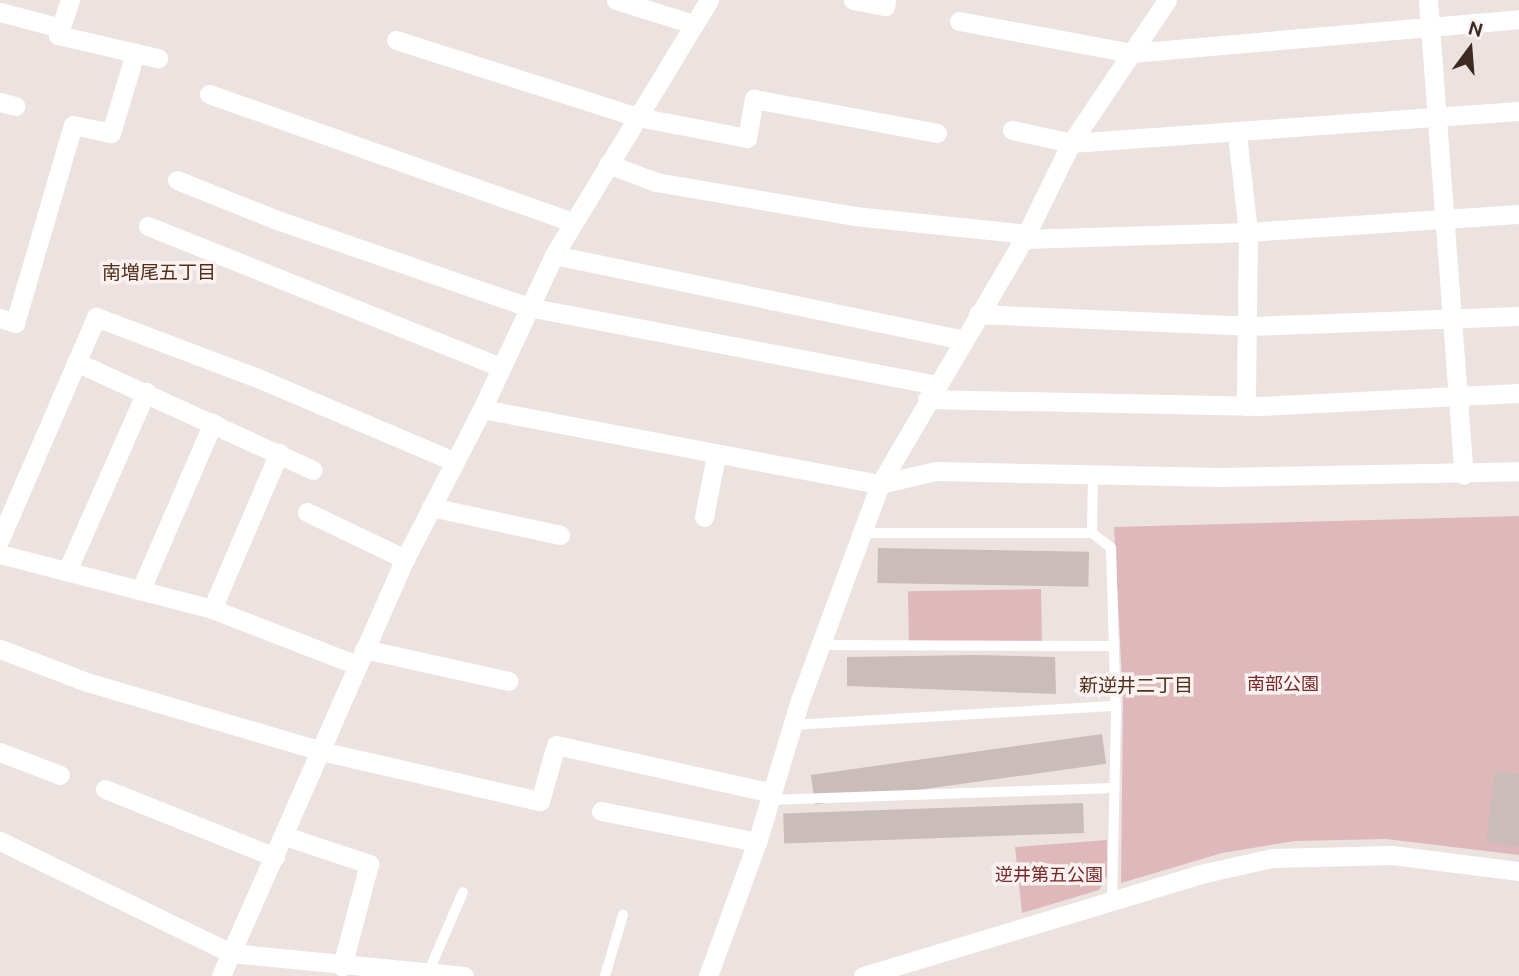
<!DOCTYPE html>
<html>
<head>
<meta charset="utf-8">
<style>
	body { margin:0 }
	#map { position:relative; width:1519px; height:976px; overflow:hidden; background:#ece2e0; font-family:Ubuntu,"Noto Sans JP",sans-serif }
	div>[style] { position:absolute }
	.green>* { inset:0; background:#dfb8bc; transform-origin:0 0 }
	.building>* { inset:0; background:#cabdb9; transform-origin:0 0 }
	.service>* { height:10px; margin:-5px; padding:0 5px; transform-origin:5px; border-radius:5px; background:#fff }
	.minor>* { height:19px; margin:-9.5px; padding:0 9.5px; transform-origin:9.5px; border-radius:9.5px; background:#fff }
	.tertiary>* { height:19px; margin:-9.5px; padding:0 9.5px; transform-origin:9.5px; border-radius:9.5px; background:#fff }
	span { translate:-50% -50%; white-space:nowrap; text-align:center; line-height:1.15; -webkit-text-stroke:7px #f9f2f1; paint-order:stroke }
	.park-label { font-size:18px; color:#772827 }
	.neighbourhood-label { font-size:19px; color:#512f1b }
	.north { position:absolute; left:1435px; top:14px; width:70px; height:70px; -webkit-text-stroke:5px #f9f2f1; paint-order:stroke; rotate:16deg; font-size:19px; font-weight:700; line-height:28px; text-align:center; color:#3e2a20 }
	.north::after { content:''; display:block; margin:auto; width:24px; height:32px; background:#3e2a20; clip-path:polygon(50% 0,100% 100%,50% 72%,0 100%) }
</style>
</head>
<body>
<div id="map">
	<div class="green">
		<i style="clip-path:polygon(1519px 516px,1519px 855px,1386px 839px,1295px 841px,1222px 853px,1121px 883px,1123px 699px,1114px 527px)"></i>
		<i style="left:1041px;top:589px;width:52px;height:133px;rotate:89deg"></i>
		<i style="clip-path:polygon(1107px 840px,1107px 877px,1099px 890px,1022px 913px,1015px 847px)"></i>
	</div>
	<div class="building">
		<i style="left:878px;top:548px;width:211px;height:35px;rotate:1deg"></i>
		<i style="clip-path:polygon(976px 655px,1055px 657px,1056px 694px,847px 686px,847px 657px)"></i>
		<i style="left:1102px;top:734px;width:30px;height:294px;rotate:82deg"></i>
		<i style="clip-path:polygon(1495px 771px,1519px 774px,1519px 847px,1486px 842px)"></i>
		<i style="left:1083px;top:803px;width:30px;height:300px;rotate:88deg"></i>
	</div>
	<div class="service">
		<i style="left:859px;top:533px;width:233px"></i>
		<i style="left:1092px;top:533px;width:24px;rotate:38deg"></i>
		<i style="left:1111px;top:548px;width:164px;rotate:88.3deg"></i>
		<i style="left:1116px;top:712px;width:190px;rotate:91.2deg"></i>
		<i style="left:1092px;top:533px;width:59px;rotate:-89deg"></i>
		<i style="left:819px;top:645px;width:295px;rotate:0.2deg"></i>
		<i style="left:792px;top:725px;width:325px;rotate:-3.4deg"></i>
		<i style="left:769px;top:800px;width:345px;rotate:-2deg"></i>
		<i style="left:428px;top:973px;width:88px;rotate:-66.6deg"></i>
		<i style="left:605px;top:976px;width:64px;rotate:-73.6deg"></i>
	</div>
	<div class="minor">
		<i style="left:70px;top:0;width:37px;rotate:109deg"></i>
		<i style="left:58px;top:35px;width:103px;rotate:13deg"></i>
		<i style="left:616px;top:0;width:81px;rotate:17.3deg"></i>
		<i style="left:853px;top:0;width:33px;rotate:11deg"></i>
		<i style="left:885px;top:6px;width:6px;rotate:-81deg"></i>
		<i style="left:1428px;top:0;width:476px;rotate:85.7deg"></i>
		<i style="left:0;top:12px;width:63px;rotate:14.7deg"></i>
		<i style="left:959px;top:21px;width:175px;rotate:10.5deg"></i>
		<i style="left:1131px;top:53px;width:389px;rotate:-5deg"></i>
		<i style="left:396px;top:40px;width:254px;rotate:17.7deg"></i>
		<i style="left:638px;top:117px;width:111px;rotate:10.9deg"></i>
		<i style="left:747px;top:138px;width:40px;rotate:-80deg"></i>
		<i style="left:754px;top:99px;width:186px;rotate:10.5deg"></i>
		<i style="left:209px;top:94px;width:386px;rotate:19.4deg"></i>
		<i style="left:0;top:102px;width:16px;rotate:15deg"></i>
		<i style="left:1012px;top:130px;width:60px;rotate:12.4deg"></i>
		<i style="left:1071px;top:143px;width:449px;rotate:-4.1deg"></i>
		<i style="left:1237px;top:134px;width:99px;rotate:83.6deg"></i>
		<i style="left:1248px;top:232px;width:174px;rotate:90.7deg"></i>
		<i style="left:608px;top:164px;width:51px;rotate:20.6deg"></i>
		<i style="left:656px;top:182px;width:201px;rotate:9.7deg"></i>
		<i style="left:854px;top:216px;width:174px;rotate:5.9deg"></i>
		<i style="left:177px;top:180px;width:108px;rotate:21.8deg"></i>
		<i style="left:277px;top:220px;width:266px;rotate:19.1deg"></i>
		<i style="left:528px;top:307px;width:414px;rotate:10.8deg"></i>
		<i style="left:148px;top:226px;width:379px;rotate:21.8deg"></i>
		<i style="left:1024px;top:239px;width:224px;rotate:-1.8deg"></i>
		<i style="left:1248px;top:232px;width:272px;rotate:-3.8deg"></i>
		<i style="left:554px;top:255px;width:416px;rotate:11.7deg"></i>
		<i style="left:978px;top:314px;width:271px;rotate:2.5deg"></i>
		<i style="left:1249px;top:326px;width:270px;rotate:-2.1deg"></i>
		<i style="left:0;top:318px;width:16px;rotate:18deg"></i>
		<i style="left:15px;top:323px;width:206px;rotate:-73.7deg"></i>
		<i style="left:73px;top:125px;width:39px;rotate:12deg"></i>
		<i style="left:111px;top:133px;width:84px;rotate:-73.3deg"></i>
		<i style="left:76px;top:362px;width:260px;rotate:24.5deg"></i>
		<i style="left:927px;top:399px;width:334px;rotate:1.2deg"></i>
		<i style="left:1261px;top:406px;width:258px;rotate:-2.9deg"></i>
		<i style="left:482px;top:409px;width:170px;rotate:-64.9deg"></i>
		<i style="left:554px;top:255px;width:298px;rotate:-58.7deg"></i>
		<i style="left:880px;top:484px;width:57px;rotate:-13.3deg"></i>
		<i style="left:935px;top:471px;width:285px;rotate:1.2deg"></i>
		<i style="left:1220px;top:477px;width:299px;rotate:-1.1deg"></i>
		<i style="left:880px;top:484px;width:284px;rotate:-59.6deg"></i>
		<i style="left:1024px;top:239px;width:107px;rotate:-63.9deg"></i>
		<i style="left:1071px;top:143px;width:172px;rotate:-56.1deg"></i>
		<i style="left:431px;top:507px;width:132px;rotate:12.2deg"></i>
		<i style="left:307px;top:512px;width:109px;rotate:25.6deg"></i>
		<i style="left:704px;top:517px;width:63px;rotate:-79deg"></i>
		<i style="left:0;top:539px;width:242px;rotate:-66.6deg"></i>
		<i style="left:96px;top:317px;width:175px;rotate:20.7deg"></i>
		<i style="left:260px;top:379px;width:210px;rotate:23deg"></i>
		<i style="left:0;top:554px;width:219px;rotate:14.5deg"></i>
		<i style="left:212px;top:609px;width:155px;rotate:21.1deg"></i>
		<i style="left:67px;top:571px;width:196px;rotate:-66.2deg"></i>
		<i style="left:141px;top:589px;width:181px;rotate:-66.6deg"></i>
		<i style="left:212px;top:609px;width:170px;rotate:-66.8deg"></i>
		<i style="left:0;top:649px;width:93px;rotate:20.8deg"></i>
		<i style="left:87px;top:682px;width:244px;rotate:16.4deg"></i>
		<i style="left:321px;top:751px;width:225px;rotate:12.9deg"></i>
		<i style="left:540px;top:801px;width:58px;rotate:-74.1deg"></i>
		<i style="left:556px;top:745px;width:221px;rotate:12.5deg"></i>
		<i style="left:364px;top:649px;width:148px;rotate:12.5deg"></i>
		<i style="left:0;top:752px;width:64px;rotate:21deg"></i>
		<i style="left:105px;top:789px;width:183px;rotate:21.8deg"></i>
		<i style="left:601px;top:811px;width:159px;rotate:11.2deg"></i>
		<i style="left:285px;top:836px;width:89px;rotate:18.4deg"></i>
		<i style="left:369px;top:864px;width:106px;rotate:104.8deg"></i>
		<i style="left:221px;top:976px;width:25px;rotate:-67deg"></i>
	</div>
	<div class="tertiary">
		<i style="left:0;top:841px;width:257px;rotate:25.9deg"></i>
		<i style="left:231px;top:953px;width:234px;rotate:5.6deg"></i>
		<i style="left:231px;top:953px;width:431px;rotate:-66.2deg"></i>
		<i style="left:405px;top:559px;width:169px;rotate:-62.8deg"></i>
		<i style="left:482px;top:409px;width:405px;rotate:10.7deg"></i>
		<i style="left:880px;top:484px;width:230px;rotate:110.3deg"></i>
		<i style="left:800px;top:700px;width:148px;rotate:106.8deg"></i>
		<i style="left:757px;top:842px;width:143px;rotate:110.1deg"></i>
		<i style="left:863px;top:976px;width:357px;rotate:-16.8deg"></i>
		<i style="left:1205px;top:873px;width:69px;rotate:-12.6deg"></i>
		<i style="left:1272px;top:858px;width:120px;rotate:-1.4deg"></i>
		<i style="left:1392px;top:855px;width:128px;rotate:7.2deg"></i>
	</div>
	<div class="park-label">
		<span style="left:1283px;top:683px">南部公園</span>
		<span style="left:1049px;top:874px">逆井第五公園</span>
	</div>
	<div class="neighbourhood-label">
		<span style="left:159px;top:273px">南増尾五丁目</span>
		<span style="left:1136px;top:686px">新逆井二丁目</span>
	</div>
	<div class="north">N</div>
</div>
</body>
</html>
